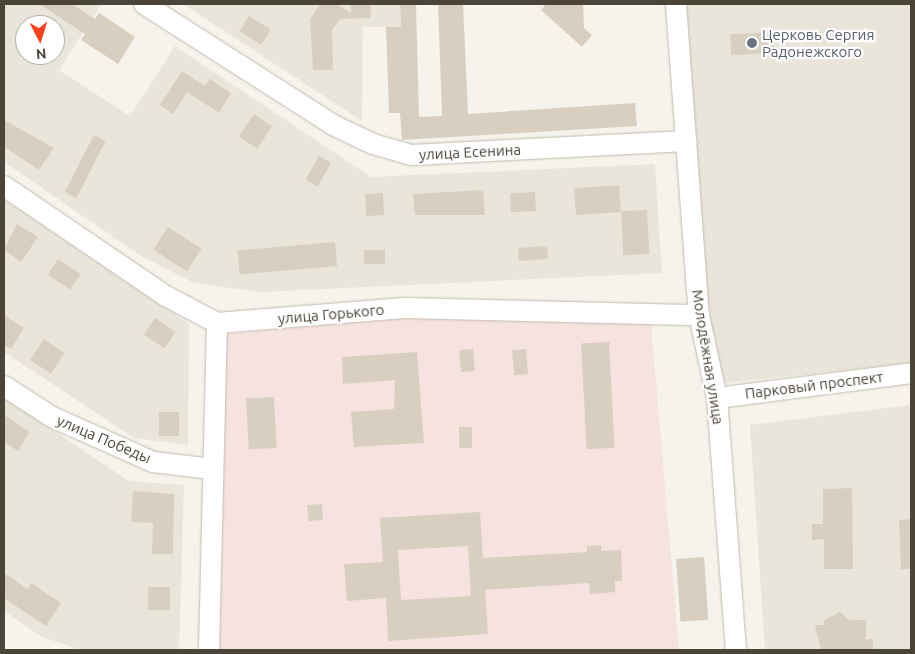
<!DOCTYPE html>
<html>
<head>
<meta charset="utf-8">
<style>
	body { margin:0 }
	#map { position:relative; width:915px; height:654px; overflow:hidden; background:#f6f3ec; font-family:Ubuntu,sans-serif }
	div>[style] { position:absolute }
	.residential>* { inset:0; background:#eae5da }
	.medical>* { inset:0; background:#f6e3e0 }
	.building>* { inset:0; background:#d8cfc1; transform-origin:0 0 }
	.roads { filter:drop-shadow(0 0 1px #c2bbae) drop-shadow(0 0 1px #c2bbae) }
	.minor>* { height:20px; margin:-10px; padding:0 10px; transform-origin:10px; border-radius:10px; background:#fff }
	.dots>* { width:14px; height:14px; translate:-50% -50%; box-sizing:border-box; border:2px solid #fff; border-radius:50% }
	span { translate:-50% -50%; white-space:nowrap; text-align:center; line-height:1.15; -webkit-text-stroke:4.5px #fff; paint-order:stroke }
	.worship-label { font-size:15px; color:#5b616d }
	.left { translate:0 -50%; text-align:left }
	.street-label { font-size:15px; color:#4b4439 }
	.frame { position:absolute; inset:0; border:5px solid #4b4439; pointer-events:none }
	.north { position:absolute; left:15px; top:15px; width:50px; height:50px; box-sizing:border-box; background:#fff; border:1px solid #b7b4b0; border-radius:50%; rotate:175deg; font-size:14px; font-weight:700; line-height:20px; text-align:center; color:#4b4439 }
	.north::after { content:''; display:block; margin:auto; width:18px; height:22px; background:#fc3f1d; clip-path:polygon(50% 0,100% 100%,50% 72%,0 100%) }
</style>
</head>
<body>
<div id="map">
	<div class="residential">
		<i style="clip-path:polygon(evenodd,4px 4px,101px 4px,59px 70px,130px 116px,175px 46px,371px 177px,655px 164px,662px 273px,260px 292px,194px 283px,141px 256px,4px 162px,4px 4px,25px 25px,55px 25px,55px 55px,25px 55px,25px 25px)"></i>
		<i style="clip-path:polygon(183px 4px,400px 4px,401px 27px,363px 27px,362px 121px)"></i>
		<i style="clip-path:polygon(680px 4px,911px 4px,911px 363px,714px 384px)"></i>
		<i style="clip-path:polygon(4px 199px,189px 324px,188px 445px,134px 438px,4px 352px)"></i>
		<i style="clip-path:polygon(4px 397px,129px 481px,184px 485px,179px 650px,82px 650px,42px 637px,4px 611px)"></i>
		<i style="clip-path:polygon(911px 405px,911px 650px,765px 650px,750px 425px)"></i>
	</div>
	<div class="medical">
		<i style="clip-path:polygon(437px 313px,651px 324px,679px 650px,215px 650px,223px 334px)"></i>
	</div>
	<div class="building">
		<i style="clip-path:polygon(39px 4px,72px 4px,95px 19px,99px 13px,135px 37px,118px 64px,81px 40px,85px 34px)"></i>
		<i style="clip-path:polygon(320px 4px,337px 4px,351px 13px,351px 4px,370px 4px,371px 18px,340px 19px,332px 30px,333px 70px,313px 70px,310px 19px)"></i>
		<i style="clip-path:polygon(400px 4px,416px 4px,419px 117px,442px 116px,438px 4px,463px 4px,468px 114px,635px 103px,637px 126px,402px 140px,400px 113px,389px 113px,386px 27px,401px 27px)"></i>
		<i style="clip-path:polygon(546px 4px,583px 4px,584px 28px,592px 35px,582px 47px,541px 10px)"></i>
		<i style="left:249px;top:16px;width:26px;height:18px;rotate:32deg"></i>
		<i style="left:773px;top:32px;width:21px;height:43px;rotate:87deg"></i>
		<i style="clip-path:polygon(182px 71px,205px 86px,210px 79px,231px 93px,219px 113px,187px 92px,173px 114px,160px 105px)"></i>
		<i style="left:254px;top:114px;width:22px;height:27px;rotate:34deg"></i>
		<i style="clip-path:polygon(4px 120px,54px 148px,39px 170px,4px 147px)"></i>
		<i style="left:94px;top:135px;width:13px;height:64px;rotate:27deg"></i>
		<i style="left:319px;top:156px;width:14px;height:27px;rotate:30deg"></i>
		<i style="left:619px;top:185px;width:27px;height:45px;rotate:86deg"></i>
		<i style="clip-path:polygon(483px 190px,485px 215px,415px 215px,413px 194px)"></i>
		<i style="left:535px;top:192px;width:19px;height:25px;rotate:87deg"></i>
		<i style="left:383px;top:193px;width:22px;height:18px;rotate:87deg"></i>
		<i style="left:647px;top:210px;width:44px;height:26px;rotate:87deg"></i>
		<i style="clip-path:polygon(17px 224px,38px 237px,21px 262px,4px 250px)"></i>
		<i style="left:168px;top:227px;width:40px;height:27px;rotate:33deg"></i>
		<i style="left:335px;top:242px;width:24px;height:98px;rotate:85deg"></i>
		<i style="left:547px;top:246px;width:13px;height:29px;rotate:86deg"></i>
		<i style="left:364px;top:250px;width:21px;height:14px"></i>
		<i style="left:58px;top:259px;width:27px;height:19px;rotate:33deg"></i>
		<i style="clip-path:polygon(4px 315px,24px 328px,11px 349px,4px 345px)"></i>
		<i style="left:155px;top:318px;width:25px;height:20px;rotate:34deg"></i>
		<i style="left:44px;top:339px;width:25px;height:25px;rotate:34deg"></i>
		<i style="left:609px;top:342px;width:106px;height:28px;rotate:87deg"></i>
		<i style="left:473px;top:349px;width:22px;height:14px;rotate:85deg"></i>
		<i style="left:526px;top:349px;width:25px;height:14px;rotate:85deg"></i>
		<i style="clip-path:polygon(417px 352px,424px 443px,354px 447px,351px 412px,394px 409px,395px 380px,343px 384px,342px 357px)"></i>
		<i style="left:274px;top:397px;width:51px;height:28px;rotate:87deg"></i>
		<i style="left:159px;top:412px;width:20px;height:24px"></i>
		<i style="clip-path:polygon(4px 415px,30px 432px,18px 451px,4px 442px)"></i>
		<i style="left:459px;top:427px;width:13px;height:21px"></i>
		<i style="clip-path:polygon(852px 488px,853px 569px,824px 569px,824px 539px,812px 540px,812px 524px,823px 524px,823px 489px)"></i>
		<i style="clip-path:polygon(133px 491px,174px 494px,173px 554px,152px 554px,153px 523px,131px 522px)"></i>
		<i style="left:322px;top:504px;width:16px;height:15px;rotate:86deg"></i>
		<i style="clip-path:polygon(evenodd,480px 512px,483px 558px,587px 552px,587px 546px,601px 545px,601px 551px,621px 550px,622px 581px,615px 581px,615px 592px,604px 593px,590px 594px,589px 583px,485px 590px,488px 634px,388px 641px,386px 598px,347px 601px,344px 564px,383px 562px,380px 518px,480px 512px,468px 546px,471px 596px,401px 600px,398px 550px,468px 546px)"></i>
		<i style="clip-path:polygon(911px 519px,911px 569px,901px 569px,899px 520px)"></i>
		<i style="left:704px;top:557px;width:63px;height:28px;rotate:86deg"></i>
		<i style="clip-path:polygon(4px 573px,28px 589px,31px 583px,61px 603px,46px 626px,4px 598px)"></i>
		<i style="left:148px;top:587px;width:22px;height:23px"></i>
		<i style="clip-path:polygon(840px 612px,850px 620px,866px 620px,866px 639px,873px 639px,873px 650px,821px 650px,815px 625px,824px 625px,824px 620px)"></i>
	</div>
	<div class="roads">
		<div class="minor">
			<i style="left:144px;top:4px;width:224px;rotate:32.6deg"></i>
			<i style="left:333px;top:125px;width:44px;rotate:25.4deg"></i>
			<i style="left:373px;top:144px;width:40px;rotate:16deg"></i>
			<i style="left:411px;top:155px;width:276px;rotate:-2.9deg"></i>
			<i style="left:676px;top:4px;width:312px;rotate:85.8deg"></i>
			<i style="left:699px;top:315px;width:85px;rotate:77.8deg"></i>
			<i style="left:717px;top:398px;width:253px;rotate:85.7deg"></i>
			<i style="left:4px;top:186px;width:196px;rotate:34.2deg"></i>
			<i style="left:166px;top:296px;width:58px;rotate:27.9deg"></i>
			<i style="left:217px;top:323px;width:188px;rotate:-4.6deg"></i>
			<i style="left:404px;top:308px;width:295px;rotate:1.4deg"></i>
			<i style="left:4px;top:386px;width:57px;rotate:32.9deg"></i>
			<i style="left:52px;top:417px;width:111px;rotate:24deg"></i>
			<i style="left:153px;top:462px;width:60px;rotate:6.7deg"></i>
			<i style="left:717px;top:398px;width:196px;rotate:-7.3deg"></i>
			<i style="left:209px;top:650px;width:327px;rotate:-88.6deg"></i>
		</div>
	</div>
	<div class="dots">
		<i style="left:752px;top:43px;background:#6b7280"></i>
	</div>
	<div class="worship-label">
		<span class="left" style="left:762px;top:43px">Церковь Сергия<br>Радонежского</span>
	</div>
	<div class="street-label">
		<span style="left:470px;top:152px;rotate:-3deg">улица Есенина</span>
		<span style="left:331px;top:314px;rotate:-5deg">улица Горького</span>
		<span style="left:708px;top:357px;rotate:81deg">Молодёжная улица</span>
		<span style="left:814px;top:385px;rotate:-7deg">Парковый проспект</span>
		<span style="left:104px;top:439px;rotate:23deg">улица Победы</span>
	</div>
	<div class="frame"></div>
	<div class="north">N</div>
</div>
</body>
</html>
